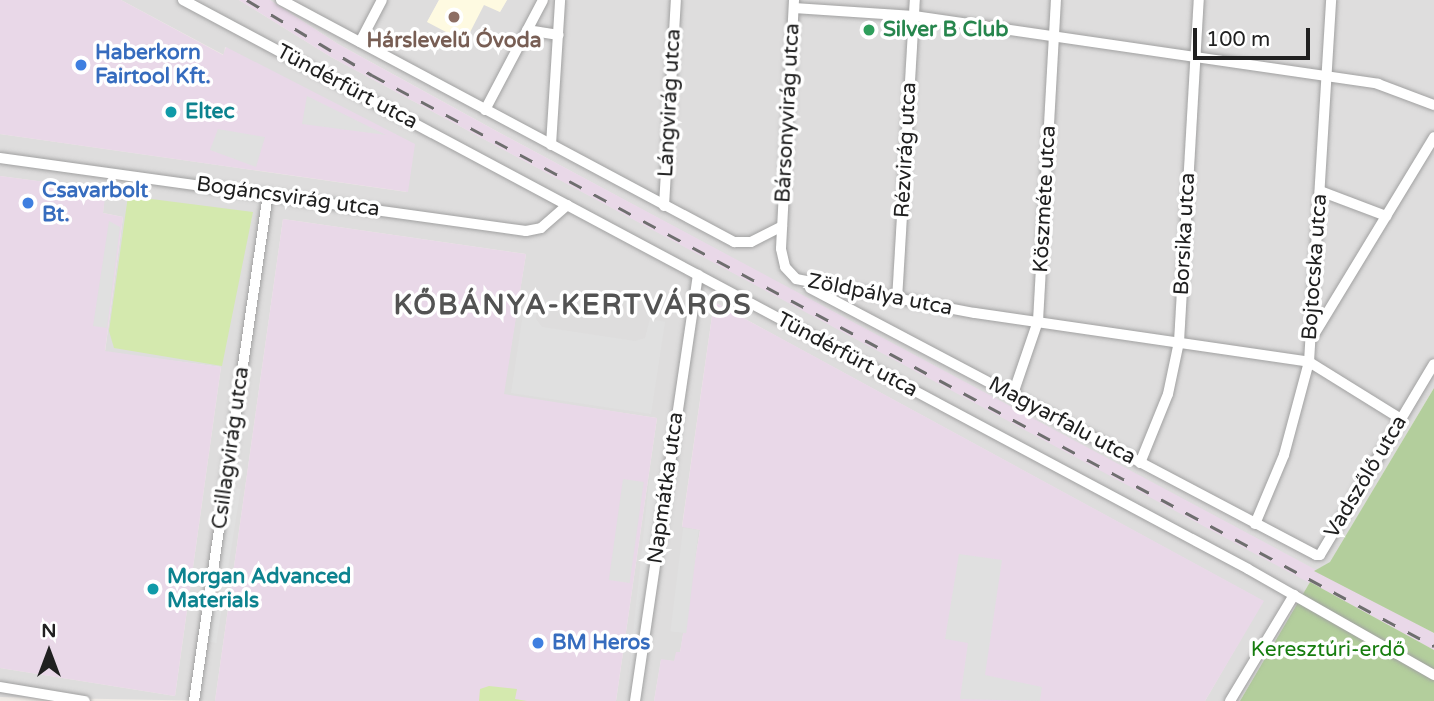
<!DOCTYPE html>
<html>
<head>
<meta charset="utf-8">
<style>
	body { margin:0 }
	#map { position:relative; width:1434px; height:701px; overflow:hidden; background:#f0ebe6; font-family:"Varela Round",sans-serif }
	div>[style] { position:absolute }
	.residential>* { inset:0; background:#dedddd }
	.industrial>* { inset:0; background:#e9d8e8 }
	.education>* { inset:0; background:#fefae1 }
	.grass>* { inset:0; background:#d4e9ae }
	.forest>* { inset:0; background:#b3ce9c }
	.parking>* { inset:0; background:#e0e0e0; transform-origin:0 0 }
	.roads { filter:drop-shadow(0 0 2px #a1a1a1) drop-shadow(0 0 2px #a1a1a1) }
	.minor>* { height:10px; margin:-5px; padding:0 5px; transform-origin:5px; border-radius:5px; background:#fff }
	.rail>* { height:2.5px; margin-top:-1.25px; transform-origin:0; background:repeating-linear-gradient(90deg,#6e6e6e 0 14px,transparent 0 28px) }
	.dots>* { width:19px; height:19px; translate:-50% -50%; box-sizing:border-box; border:4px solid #fff; border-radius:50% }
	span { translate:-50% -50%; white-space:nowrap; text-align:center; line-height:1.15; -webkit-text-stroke:7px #fff; paint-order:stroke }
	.leisure-label { font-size:21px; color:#27864d; font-weight:700 }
	.left { translate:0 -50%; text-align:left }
	.education-label { font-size:21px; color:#785e54; font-weight:700 }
	.shop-label { font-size:21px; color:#366cbe; font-weight:700 }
	.street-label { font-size:21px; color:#202020 }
	.culture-label { font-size:21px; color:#0d838f; font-weight:700 }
	.park-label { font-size:21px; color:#167d0e }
	.district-label { font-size:28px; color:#535353; font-weight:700; letter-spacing:2px }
	.north { position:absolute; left:14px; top:617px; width:70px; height:70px; -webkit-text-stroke:5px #fff; paint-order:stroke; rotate:0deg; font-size:19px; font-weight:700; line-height:28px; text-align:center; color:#202020 }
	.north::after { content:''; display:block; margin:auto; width:24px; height:32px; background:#202020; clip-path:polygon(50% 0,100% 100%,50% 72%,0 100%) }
	.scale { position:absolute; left:1193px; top:28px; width:117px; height:32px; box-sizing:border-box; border:4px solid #202020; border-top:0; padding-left:9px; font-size:21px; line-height:24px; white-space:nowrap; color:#202020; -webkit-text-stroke:5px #fff; paint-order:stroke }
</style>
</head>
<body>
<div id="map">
	<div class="residential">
		<i style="clip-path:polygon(121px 0,239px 0,331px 57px,1310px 582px,1240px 701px,1205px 701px,1263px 601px,714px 302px,682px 526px,700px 530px,680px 653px,674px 661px,661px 660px,654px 701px,616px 701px,657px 418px,503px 395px,526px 254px,283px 219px,215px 701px,0 697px,0 668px,175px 696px,221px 367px,105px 352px,123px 217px,103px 213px,105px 190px,0 176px,0 134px,407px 192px,225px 47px,224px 55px)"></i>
		<i style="clip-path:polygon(270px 0,439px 0,427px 22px,485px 4px,500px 12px,507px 0,1434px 0,1434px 388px,1330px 563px,1314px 571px,500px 133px,338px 44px)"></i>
	</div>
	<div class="industrial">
		<i style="clip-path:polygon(0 0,121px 0,223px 55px,226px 47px,415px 144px,408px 192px,0 134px)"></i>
		<i style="clip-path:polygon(239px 0,270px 0,338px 44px,500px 133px,1434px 633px,1434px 650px,331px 57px)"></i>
		<i style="clip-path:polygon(0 176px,106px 190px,103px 213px,123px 217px,105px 351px,221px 367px,175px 696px,0 668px)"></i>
		<i style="clip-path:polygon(283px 219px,526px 254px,504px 394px,657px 418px,616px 701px,215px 701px)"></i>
		<i style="clip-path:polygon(714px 302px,1264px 601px,1205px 701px,654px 701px,661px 659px,674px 661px,676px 652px,680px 652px,700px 530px,682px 527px)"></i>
	</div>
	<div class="education">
		<i style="clip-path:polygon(439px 0,507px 0,500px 12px,484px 5px,465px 42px,427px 22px)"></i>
	</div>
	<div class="grass">
		<i style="clip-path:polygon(128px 196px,253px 212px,222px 366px,114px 348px,109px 331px)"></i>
		<i style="clip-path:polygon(489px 686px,517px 689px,515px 699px,527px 701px,479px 701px,480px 689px)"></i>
	</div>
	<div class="forest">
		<i style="clip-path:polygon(1434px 388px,1434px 633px,1314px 571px,1330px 562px)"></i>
		<i style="clip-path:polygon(1310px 582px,1434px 650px,1434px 701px,1240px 701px)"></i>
	</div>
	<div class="parking">
		<i style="clip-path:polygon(307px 96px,386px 135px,302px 124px)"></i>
		<i style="clip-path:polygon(218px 129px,265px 137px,256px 167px,210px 150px)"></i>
		<i style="clip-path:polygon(109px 221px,120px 227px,107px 328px,93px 326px)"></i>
		<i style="clip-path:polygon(524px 307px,537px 308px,536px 319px,542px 327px,635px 341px,645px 338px,650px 319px,665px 322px,651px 414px,511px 393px)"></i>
		<i style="left:623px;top:479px;width:21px;height:102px;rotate:8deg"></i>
		<i style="left:649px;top:480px;width:18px;height:223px;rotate:6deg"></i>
		<i style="left:229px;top:487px;width:12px;height:156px;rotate:9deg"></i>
		<i style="left:683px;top:528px;width:16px;height:104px;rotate:7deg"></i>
		<i style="clip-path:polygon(959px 554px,1002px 560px,985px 675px,1042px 687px,1040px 701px,960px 699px,968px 643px,945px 639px)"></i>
	</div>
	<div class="roads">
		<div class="minor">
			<i style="left:183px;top:0;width:1207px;rotate:28.11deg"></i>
			<i style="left:1248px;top:569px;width:214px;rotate:29.7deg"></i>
			<i style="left:281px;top:0;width:514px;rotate:28.11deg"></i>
			<i style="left:734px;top:242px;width:17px"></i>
			<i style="left:751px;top:242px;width:35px;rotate:-27deg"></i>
			<i style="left:794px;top:0;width:249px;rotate:93deg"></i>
			<i style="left:781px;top:249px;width:18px;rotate:77deg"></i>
			<i style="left:785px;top:267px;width:16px;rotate:47deg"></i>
			<i style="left:796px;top:279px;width:182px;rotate:10.8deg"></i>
			<i style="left:975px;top:313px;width:338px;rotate:8.3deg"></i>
			<i style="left:1309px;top:362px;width:108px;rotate:31.8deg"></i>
			<i style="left:794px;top:8px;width:120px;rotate:3.8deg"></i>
			<i style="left:914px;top:16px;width:469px;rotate:8.3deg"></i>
			<i style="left:1378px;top:84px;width:60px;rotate:20.6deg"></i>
			<i style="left:527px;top:30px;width:32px;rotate:9deg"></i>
			<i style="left:360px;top:42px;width:47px;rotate:-62.4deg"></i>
			<i style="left:485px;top:110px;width:124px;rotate:-62.2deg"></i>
			<i style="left:551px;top:145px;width:145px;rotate:-86.4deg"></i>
			<i style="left:0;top:158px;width:531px;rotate:7.9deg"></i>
			<i style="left:526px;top:231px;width:15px;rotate:-11deg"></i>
			<i style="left:541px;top:228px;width:35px;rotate:-41deg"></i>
			<i style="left:1320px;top:191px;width:71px;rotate:20.7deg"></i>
			<i style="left:664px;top:206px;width:206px;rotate:-86.7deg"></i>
			<i style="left:810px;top:288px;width:572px;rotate:27.82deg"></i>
			<i style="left:1316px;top:555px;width:4px"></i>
			<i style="left:1320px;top:555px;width:222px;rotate:-59.2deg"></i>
			<i style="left:897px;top:300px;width:301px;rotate:-86.6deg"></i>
			<i style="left:1312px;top:338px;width:235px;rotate:-58.7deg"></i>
			<i style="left:1013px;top:394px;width:77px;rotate:-71.1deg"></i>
			<i style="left:1038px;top:321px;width:322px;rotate:-86.8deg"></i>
			<i style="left:1140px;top:463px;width:74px;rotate:-67.9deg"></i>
			<i style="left:1168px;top:394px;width:53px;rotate:-78.1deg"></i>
			<i style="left:1179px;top:342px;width:343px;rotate:-86.7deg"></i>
			<i style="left:1255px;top:524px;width:75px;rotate:-67.2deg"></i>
			<i style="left:1284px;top:455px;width:96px;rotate:-75deg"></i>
			<i style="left:1309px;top:362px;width:363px;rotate:-86.5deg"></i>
			<i style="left:0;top:687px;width:86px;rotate:9.4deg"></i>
			<i style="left:194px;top:701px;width:512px;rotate:-81.7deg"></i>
			<i style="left:635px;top:701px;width:431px;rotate:-81.6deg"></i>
			<i style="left:1230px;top:701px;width:124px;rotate:-58.9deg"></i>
		</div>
	</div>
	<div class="rail">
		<i style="left:247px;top:0;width:146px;rotate:31deg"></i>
		<i style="left:372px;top:75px;width:1206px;rotate:28.27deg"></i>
	</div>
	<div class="dots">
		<i style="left:454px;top:17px;background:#8d6e63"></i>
		<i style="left:869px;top:30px;background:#2e9e5b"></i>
		<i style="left:81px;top:65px;background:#3f7fe0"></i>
		<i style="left:171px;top:112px;background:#0f9aa8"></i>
		<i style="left:28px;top:203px;background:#3f7fe0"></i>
		<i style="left:153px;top:589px;background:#0f9aa8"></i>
		<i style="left:538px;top:643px;background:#3f7fe0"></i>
	</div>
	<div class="leisure-label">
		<span class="left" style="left:883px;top:30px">Silver B Club</span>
	</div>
	<div class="education-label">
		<span style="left:454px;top:41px">Hárslevelű Óvoda</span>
	</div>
	<div class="shop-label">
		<span class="left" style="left:95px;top:65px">Haberkorn<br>Fairtool Kft.</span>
		<span class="left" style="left:42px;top:203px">Csavarbolt<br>Bt.</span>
		<span class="left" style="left:552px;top:643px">BM Heros</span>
	</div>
	<div class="street-label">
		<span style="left:347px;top:87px;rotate:28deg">Tündérfürt utca</span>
		<span style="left:670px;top:103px;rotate:-87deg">Lángvirág utca</span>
		<span style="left:788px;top:113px;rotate:-87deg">Bársonyvirág utca</span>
		<span style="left:906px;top:150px;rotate:-87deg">Rézvirág utca</span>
		<span style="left:288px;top:197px;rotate:8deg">Bogáncsvirág utca</span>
		<span style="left:1045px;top:199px;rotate:-87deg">Köszméte utca</span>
		<span style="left:1185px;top:234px;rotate:-87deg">Borsika utca</span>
		<span style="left:1315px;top:267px;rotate:-86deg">Bojtocska utca</span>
		<span style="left:880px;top:295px;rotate:11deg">Zöldpálya utca</span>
		<span style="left:847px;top:355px;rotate:28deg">Tündérfürt utca</span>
		<span style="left:1062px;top:421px;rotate:28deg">Magyarfalu utca</span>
		<span style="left:231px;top:448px;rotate:-82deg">Csillagvirág utca</span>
		<span style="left:1366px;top:477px;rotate:-59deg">Vadszőlő utca</span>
		<span style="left:666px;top:488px;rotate:-82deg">Napmátka utca</span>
	</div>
	<div class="culture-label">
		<span class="left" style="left:185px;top:112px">Eltec</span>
		<span class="left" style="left:167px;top:589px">Morgan Advanced<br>Materials</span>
	</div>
	<div class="park-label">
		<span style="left:1328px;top:650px">Keresztúri-erdő</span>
	</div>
	<div class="district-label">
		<span style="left:573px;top:305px">KŐBÁNYA-KERTVÁROS</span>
	</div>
	<div class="north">N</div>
	<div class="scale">100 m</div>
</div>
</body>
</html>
